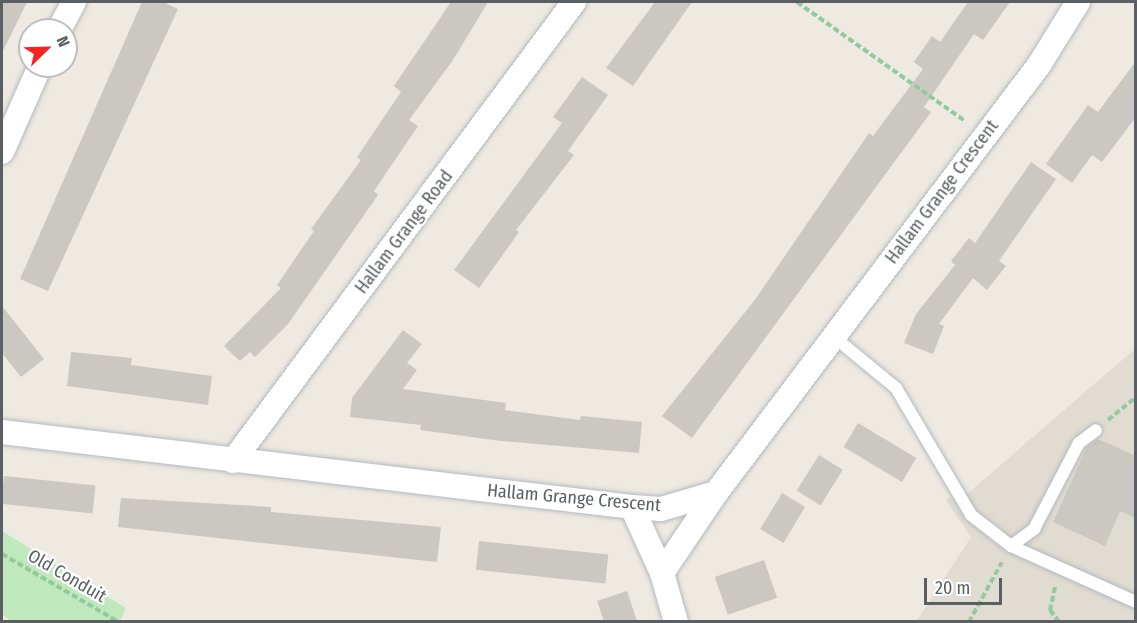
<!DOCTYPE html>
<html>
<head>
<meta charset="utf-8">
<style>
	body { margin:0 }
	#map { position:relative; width:1137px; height:623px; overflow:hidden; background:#eeeae2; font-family:"Fira Sans Condensed",sans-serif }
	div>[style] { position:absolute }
	.education>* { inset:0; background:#e0dcd2 }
	.green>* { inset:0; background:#bfe8bc }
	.building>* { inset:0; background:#cbc7c1; transform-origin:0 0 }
	.path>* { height:4px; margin-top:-2px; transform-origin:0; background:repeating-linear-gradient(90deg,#94c9a0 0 6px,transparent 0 9px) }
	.roads { filter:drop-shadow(0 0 2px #b5b9bd) drop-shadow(0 0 2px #b5b9bd) }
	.service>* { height:12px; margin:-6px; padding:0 6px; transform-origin:6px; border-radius:6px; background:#fff }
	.minor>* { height:24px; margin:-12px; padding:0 12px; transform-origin:12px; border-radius:12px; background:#fff }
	span { translate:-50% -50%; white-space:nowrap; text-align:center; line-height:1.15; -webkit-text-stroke:4.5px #fff; paint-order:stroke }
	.street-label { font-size:18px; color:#5a5f64 }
	.frame { position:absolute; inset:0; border:3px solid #5a5f64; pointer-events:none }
	.north { position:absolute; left:18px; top:18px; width:60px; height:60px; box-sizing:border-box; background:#fff; border:2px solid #bdbfc1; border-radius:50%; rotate:67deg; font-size:16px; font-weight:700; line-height:24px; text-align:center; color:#5a5f64 }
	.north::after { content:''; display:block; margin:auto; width:21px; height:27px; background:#f42422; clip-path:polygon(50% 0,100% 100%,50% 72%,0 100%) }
	.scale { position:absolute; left:924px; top:578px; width:78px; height:27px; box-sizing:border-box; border:3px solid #5a5f64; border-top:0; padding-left:8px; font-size:18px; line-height:21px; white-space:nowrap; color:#5a5f64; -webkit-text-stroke:4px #fff; paint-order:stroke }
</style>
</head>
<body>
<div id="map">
	<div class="education">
		<i style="clip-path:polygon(1135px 349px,1135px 621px,916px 622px,971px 537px,945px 499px,968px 493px)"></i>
	</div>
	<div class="green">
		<i style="clip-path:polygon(2px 531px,126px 608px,120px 621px,12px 621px,2px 615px)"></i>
	</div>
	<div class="building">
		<i style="clip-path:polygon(2px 2px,27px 2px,2px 53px)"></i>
		<i style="clip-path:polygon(142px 2px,163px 2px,178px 9px,48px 291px,20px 279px)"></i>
		<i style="clip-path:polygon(451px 2px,488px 2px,453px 60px,409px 120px,418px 126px,374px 191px,378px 195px,288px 324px,255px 357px,250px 352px,240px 361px,224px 346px,281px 288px,277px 285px,314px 231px,311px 229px,361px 160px,357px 157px,401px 92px,394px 86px)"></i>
		<i style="clip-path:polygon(655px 2px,692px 2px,633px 86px,606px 68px)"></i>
		<i style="clip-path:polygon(968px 2px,1010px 2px,983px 40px,974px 34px,924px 107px,931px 112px,692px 438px,662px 416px,754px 301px,869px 133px,873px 136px,923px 69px,914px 62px,932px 36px,940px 42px)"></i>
		<i style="clip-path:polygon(1136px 61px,1136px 117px,1102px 162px,1092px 155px,1072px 183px,1046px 164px,1088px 105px,1098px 112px)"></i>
		<i style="clip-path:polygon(582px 77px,608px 95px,568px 151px,574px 155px,516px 230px,519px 232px,479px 288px,454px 270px,562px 123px,553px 117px)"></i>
		<i style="clip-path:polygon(1031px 162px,1056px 179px,999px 261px,1006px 266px,987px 290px,973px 278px,939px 324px,944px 326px,933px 354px,904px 343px,916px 314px,955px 265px,951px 261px,969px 238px,975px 243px)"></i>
		<i style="clip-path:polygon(2px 306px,44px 359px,21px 377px,2px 353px)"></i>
		<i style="clip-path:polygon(403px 330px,422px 344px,407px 363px,417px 370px,403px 389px,506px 403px,505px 410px,580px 420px,581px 416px,642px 422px,639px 453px,501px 441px,420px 430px,421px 425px,350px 417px,352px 398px)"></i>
		<i style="clip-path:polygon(71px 352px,132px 358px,131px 365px,212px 376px,208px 405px,67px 386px)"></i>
		<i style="left:858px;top:423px;width:68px;height:28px;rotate:31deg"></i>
		<i style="clip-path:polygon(1098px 439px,1136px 456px,1136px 518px,1120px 511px,1105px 546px,1053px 522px,1087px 447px)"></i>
		<i style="left:819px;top:455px;width:28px;height:42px;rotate:32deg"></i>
		<i style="left:4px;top:476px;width:92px;height:28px;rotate:6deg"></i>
		<i style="left:782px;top:493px;width:27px;height:42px;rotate:31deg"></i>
		<i style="clip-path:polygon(121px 498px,271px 507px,271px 512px,441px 527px,437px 562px,118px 527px)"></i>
		<i style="left:479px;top:541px;width:130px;height:29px;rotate:6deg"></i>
		<i style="left:764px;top:560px;width:40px;height:52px;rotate:71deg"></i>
		<i style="clip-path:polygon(627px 591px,637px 621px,604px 621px,597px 601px)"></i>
	</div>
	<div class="path">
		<i style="left:797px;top:2px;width:206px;rotate:35.3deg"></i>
		<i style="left:1108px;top:420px;width:36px;rotate:-39deg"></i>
		<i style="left:2px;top:554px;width:135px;rotate:30.2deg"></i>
		<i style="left:1055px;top:587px;width:24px;rotate:102deg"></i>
		<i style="left:1050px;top:610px;width:15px;rotate:53deg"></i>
		<i style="left:969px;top:622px;width:68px;rotate:-61.2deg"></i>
	</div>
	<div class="roads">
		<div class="service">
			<i style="left:834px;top:337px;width:80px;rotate:39.4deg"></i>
			<i style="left:896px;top:388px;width:147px;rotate:59.4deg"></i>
			<i style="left:971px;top:515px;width:51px;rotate:37.8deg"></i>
			<i style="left:1011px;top:546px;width:137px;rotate:24.1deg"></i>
			<i style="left:1011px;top:546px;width:29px;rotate:-36deg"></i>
			<i style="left:1034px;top:529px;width:97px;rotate:-62.4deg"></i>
			<i style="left:1079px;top:443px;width:21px;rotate:-37deg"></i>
		</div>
		<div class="minor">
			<i style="left:59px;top:30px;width:32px;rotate:-62deg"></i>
			<i style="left:2px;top:152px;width:94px;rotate:-66.2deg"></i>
			<i style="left:2px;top:432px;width:634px;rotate:6.79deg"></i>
			<i style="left:632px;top:507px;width:29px;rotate:4deg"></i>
			<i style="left:661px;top:509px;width:57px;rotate:-16.2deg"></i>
			<i style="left:716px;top:493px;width:536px;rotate:-52.96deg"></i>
			<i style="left:1039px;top:65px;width:74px;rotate:-58.2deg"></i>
			<i style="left:233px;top:461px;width:572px;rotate:-53.39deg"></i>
			<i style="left:632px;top:507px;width:72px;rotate:65.6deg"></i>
			<i style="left:662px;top:573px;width:51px;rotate:74.1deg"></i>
			<i style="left:662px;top:573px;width:97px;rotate:-56deg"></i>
		</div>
	</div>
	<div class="street-label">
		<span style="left:942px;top:192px;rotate:-53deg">Hallam Grange Crescent</span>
		<span style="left:404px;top:232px;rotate:-53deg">Hallam Grange Road</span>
		<span style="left:574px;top:498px;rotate:5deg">Hallam Grange Crescent</span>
		<span style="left:67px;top:576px;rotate:30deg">Old Conduit</span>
	</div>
	<div class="frame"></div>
	<div class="north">N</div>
	<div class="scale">20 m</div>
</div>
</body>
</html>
